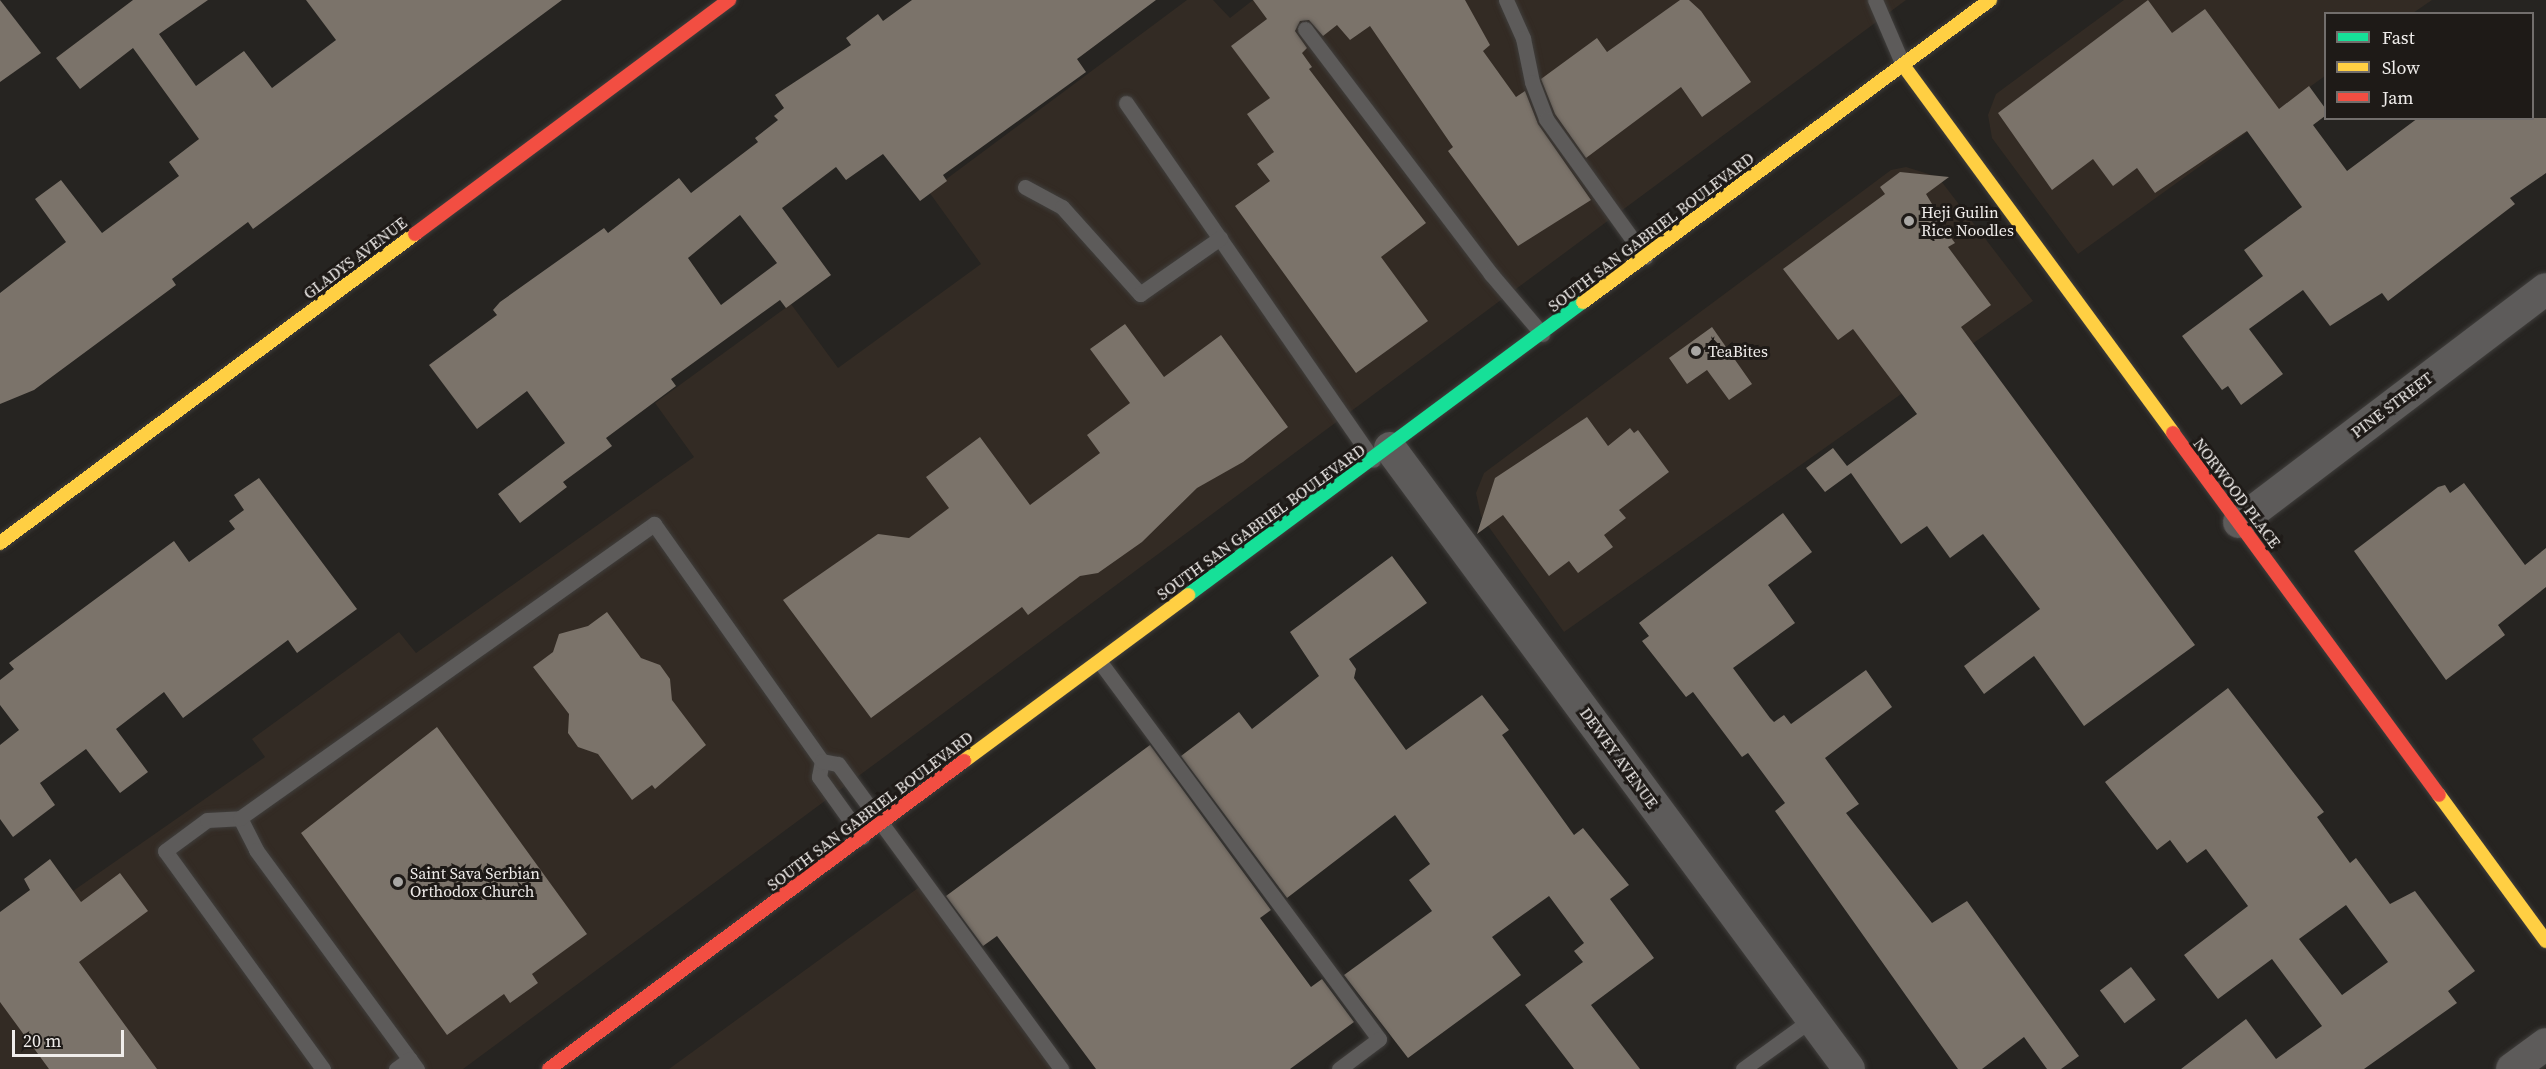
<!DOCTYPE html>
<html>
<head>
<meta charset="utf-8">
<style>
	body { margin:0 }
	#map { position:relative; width:2546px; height:1069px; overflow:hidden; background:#262421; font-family:"Source Serif 4",serif }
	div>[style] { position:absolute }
	.built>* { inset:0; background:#332b24 }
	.building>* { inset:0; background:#7b736a; transform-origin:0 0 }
	.roads { filter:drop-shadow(0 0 2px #403e3c) drop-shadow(0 0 2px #403e3c) }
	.lane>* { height:15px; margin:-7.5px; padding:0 7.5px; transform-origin:7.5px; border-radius:7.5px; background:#5d5b5a }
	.street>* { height:32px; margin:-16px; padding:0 16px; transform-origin:16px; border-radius:16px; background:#5d5b5a }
	.fast>* { height:14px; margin:-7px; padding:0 7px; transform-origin:7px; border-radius:7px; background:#16e098 }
	.slow>* { height:14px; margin:-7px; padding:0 7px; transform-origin:7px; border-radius:7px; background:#ffcf43 }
	.jam>* { height:14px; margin:-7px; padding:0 7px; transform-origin:7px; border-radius:7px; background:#f24e42 }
	.dots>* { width:16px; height:16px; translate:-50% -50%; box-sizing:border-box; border:3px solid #1e1a17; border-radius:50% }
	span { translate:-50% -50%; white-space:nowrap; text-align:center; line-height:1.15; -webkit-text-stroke:6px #1e1a17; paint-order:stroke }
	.poi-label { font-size:16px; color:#f0edeb }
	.left { translate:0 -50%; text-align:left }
	.street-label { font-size:16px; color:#f0edeb }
	.legend { position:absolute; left:2324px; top:12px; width:210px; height:108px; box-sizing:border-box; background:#1e1a17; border:2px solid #726e6c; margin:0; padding:8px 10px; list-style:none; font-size:18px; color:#f0edeb }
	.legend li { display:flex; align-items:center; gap:12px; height:30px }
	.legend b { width:30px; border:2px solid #726e6c }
	.scale { position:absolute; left:12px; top:1030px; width:112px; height:27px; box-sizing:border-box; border:3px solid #f0edeb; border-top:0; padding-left:8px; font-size:18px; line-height:21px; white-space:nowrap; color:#f0edeb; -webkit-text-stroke:4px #1e1a17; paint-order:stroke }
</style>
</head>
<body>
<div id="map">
	<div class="built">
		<i style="clip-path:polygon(1187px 0,1213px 0,1230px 18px,1253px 0,1906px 0,463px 1069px,0 1069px,0 942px,265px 757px,252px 739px,399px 632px,416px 653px,694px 457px,655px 403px,791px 304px,838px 368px,981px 264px,929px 192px)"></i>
		<i style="clip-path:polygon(2124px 0,2432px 0,2413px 13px,2326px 14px,2325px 76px,2078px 254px,1992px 138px,1988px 115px,1996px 94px)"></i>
		<i style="clip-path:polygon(1906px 167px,1938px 177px,2033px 301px,1564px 632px,1481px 516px,1476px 493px,1484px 473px,1891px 170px)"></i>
		<i style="clip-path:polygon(929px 880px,1064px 1069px,669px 1069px,841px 944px)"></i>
	</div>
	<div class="building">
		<i style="clip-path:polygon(0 0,41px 53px,0 82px)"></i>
		<i style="clip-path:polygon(133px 0,208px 0,159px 34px,196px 86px,244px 51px,272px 88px,336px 40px,306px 0,562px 0,253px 229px,248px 222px,172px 279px,176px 285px,34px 390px,0 404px,0 293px,66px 242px,35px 199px,61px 180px,102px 233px,179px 176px,169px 162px,199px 139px,133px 48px,80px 89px,56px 58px)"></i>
		<i style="clip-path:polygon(evenodd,912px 0,1156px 0,1077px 59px,1086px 72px,943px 175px,947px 181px,920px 201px,883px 154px,846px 180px,836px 167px,782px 208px,831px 275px,786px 308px,780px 300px,671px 379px,676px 386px,606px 438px,612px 446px,563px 482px,567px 487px,520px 523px,498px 494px,565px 443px,527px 391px,477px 429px,429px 365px,497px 315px,493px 310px,500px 302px,604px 228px,608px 233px,679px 178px,691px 193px,758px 142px,755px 138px,778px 120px,774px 116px,784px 108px,775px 95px,851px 45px,846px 38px,878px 14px,883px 21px,912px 0,740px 215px,777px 263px,721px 305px,688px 258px,740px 215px)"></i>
		<i style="clip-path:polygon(1253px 0,1465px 0,1490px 45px,1483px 51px,1516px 97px,1525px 91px,1538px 124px,1591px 200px,1518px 246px,1448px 151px,1453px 147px,1370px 26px,1350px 40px,1337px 25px,1323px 36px,1309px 20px,1300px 21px,1295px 31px,1307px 48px,1302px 53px,1312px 67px,1309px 69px,1426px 223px,1381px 257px,1428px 321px,1356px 373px,1235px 206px,1270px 181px,1257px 164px,1274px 152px,1247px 114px,1270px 98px,1231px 46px,1267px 19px)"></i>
		<i style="clip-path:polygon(1680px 0,1689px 0,1701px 11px,1751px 82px,1702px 117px,1681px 87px,1586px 158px,1555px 114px,1541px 79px,1597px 38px,1607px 52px)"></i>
		<i style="clip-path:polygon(2148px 0,2172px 33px,2205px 9px,2279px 109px,2309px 86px,2325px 108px,2325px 116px,2313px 125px,2347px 171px,2418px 118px,2546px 118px,2546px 173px,2510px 198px,2515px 204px,2388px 301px,2382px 293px,2330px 326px,2303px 290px,2249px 329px,2283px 374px,2241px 405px,2228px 386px,2222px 390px,2182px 336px,2263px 276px,2244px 250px,2302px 207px,2247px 131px,2155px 193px,2137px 168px,2113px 186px,2093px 159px,2052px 190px,1998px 113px)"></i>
		<i style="clip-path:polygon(1900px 172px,1949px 177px,1926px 194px,1932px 204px,1928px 207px,1955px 243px,1948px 247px,1991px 305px,1961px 327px,2195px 645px,2084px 726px,2034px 656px,1984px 694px,1964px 666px,2040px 609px,1983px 534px,1950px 558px,1927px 526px,1901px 544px,1851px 473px,1825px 492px,1806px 468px,1833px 448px,1847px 466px,1917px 414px,1853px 329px,1838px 340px,1783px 269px,1885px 194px,1880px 187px)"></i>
		<i style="clip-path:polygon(1125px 324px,1164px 377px,1221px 335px,1288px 427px,1243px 462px,1197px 488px,1142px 542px,1098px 573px,1080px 576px,1028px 615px,1022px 607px,871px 718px,783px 600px,878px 534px,909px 538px,949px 508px,926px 477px,980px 437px,1030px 505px,1100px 453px,1087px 435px,1130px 403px,1090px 349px)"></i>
		<i style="clip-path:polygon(1712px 327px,1752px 384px,1729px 400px,1707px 370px,1687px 384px,1669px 358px)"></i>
		<i style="clip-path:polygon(1587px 417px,1608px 446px,1630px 428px,1634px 433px,1638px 430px,1669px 472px,1619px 510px,1626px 518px,1604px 535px,1613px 547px,1578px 573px,1569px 561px,1549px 576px,1503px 515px,1477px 534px,1495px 478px)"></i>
		<i style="clip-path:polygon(259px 478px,357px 609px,297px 653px,288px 640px,183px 718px,164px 692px,116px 729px,148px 772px,120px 793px,86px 749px,40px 783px,55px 805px,13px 837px,0 819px,0 745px,19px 730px,0 705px,0 680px,14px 669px,9px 663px,174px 541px,189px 562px,235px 529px,229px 521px,244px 510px,234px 495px)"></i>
		<i style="clip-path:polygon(2464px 483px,2525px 565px,2546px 548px,2546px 587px,2498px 625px,2505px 635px,2446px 680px,2354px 551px,2438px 487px,2445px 485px,2450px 493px)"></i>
		<i style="clip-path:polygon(1783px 513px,1812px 552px,1768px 585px,1795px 623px,1733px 668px,1770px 718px,1774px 722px,1784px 715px,1791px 724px,1866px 670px,1892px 707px,1825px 758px,1859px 804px,1846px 813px,1932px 923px,1967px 901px,2079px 1056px,2061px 1069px,2047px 1069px,2024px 1037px,1982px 1069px,1958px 1069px,1775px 811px,1785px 803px,1748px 753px,1742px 757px,1693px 692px,1686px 697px,1642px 641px,1649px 636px,1639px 623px)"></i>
		<i style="clip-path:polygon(1392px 556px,1427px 603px,1349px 659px,1356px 669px,1354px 678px,1406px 750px,1482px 695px,1509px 730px,1502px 735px,1574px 835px,1583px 828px,1629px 885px,1610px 899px,1654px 958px,1591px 1005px,1640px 1069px,1574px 1069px,1525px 1005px,1583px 962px,1574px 951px,1584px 943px,1549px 896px,1492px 937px,1521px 975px,1408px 1058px,1344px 975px,1432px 911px,1409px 880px,1430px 864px,1395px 815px,1287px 898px,1181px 756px,1239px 712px,1252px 729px,1319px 676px,1290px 632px)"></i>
		<i style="clip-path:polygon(607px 612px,641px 658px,660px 665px,670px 679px,672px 700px,706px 745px,655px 789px,652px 785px,632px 800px,598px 754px,578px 747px,568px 733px,569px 714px,533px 667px,553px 652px,559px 634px,588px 626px)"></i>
		<i style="clip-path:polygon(evenodd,2228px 688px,2324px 812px,2317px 817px,2350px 863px,2356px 858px,2390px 904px,2415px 891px,2475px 971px,2448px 991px,2457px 1003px,2364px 1069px,2181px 1069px,2246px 1019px,2276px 1059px,2322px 1026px,2272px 959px,2218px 999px,2184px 955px,2248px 906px,2206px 849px,2187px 863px,2170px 840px,2157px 850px,2105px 782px,2228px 688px,2346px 905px,2388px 962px,2342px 995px,2299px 939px,2346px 905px)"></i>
		<i style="clip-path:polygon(437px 727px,587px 934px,532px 974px,538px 983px,510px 1003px,504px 994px,447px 1035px,301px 833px)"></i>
		<i style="clip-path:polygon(1150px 745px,1271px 910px,1260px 918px,1311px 987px,1322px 979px,1354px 1022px,1290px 1069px,1096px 1069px,997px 936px,983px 946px,946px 896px)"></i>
		<i style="clip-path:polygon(50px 859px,81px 902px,120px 873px,148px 911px,79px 962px,157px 1069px,49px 1069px,0 1002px,0 912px,30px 890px,24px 879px)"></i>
		<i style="left:2131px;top:967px;width:41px;height:39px;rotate:53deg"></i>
	</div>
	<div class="roads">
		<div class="lane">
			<i style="left:1506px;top:0;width:42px;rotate:65.9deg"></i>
			<i style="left:1523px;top:38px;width:45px;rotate:78.4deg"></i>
			<i style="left:1532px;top:82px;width:40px;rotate:69deg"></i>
			<i style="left:1546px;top:119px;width:170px;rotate:54.3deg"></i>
			<i style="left:1875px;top:0;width:71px;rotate:66.7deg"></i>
			<i style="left:1305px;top:29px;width:308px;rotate:52.8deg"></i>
			<i style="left:1491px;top:274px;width:79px;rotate:49.6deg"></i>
			<i style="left:1126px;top:103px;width:434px;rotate:55.3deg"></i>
			<i style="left:1025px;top:187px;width:42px;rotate:28.4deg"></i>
			<i style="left:1062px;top:207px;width:117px;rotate:48.1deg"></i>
			<i style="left:1140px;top:294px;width:98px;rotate:-35deg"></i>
			<i style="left:1100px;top:662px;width:469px;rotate:53.5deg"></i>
			<i style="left:1379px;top:1039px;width:50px;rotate:143.1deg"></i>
			<i style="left:822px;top:761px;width:16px;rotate:101deg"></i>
			<i style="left:819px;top:777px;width:74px;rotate:54.4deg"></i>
			<i style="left:240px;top:818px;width:36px;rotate:63deg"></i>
			<i style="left:256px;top:850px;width:272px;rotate:53.7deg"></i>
			<i style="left:323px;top:1069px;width:269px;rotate:-125.9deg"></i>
			<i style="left:165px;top:851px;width:52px;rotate:-36.4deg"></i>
			<i style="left:207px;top:820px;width:33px;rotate:-3deg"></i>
			<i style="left:240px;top:818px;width:508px;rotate:-35.38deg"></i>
			<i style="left:654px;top:524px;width:291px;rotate:54.7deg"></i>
			<i style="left:822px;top:761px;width:16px;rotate:11deg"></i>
			<i style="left:838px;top:764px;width:378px;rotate:53.8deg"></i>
			<i style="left:396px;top:1069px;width:17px;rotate:-36deg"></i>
			<i style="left:1743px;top:1069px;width:85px;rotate:-35.9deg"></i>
		</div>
		<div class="street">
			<i style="left:1390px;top:448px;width:772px;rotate:53.53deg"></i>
			<i style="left:2239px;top:522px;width:385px;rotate:-37.2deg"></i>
			<i style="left:2512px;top:1069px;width:42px;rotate:-36.3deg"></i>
		</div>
		<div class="fast">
			<i style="left:1188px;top:595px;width:492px;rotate:-36.6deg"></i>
		</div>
		<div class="slow">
			<i style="left:1903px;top:65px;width:456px;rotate:53.7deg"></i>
			<i style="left:1583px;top:302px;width:507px;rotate:-36.58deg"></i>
			<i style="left:0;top:543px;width:517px;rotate:-36.67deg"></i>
			<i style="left:964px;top:761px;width:279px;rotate:-36.5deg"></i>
			<i style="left:2439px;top:795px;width:181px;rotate:53.8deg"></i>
		</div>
		<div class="jam">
			<i style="left:415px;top:234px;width:392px;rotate:-36.7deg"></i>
			<i style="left:2173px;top:433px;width:449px;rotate:53.7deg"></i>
			<i style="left:549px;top:1069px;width:517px;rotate:-36.58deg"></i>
		</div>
	</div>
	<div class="dots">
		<i style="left:1909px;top:221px;background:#a9a7a4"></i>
		<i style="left:1696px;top:351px;background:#a9a7a4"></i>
		<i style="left:398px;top:882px;background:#a9a7a4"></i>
	</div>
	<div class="poi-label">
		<span class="left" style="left:1921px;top:221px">Heji Guilin<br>Rice Noodles</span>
		<span class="left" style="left:1708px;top:351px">TeaBites</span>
		<span class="left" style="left:410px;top:882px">Saint Sava Serbian<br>Orthodox Church</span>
	</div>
	<div class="street-label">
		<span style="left:1651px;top:232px;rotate:-37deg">SOUTH SAN GABRIEL BOULEVARD</span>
		<span style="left:355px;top:258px;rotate:-37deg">GLADYS AVENUE</span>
		<span style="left:2392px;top:405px;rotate:-37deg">PINE STREET</span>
		<span style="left:2237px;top:493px;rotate:53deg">NORWOOD PLACE</span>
		<span style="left:1261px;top:522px;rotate:-36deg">SOUTH SAN GABRIEL BOULEVARD</span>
		<span style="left:1619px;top:758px;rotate:54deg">DEWEY AVENUE</span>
		<span style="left:870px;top:811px;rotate:-37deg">SOUTH SAN GABRIEL BOULEVARD</span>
	</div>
	<ul class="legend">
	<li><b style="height:8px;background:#16e098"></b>Fast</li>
	<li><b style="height:8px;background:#ffcf43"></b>Slow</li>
	<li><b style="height:8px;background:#f24e42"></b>Jam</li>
	</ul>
	<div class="scale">20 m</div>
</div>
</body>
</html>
